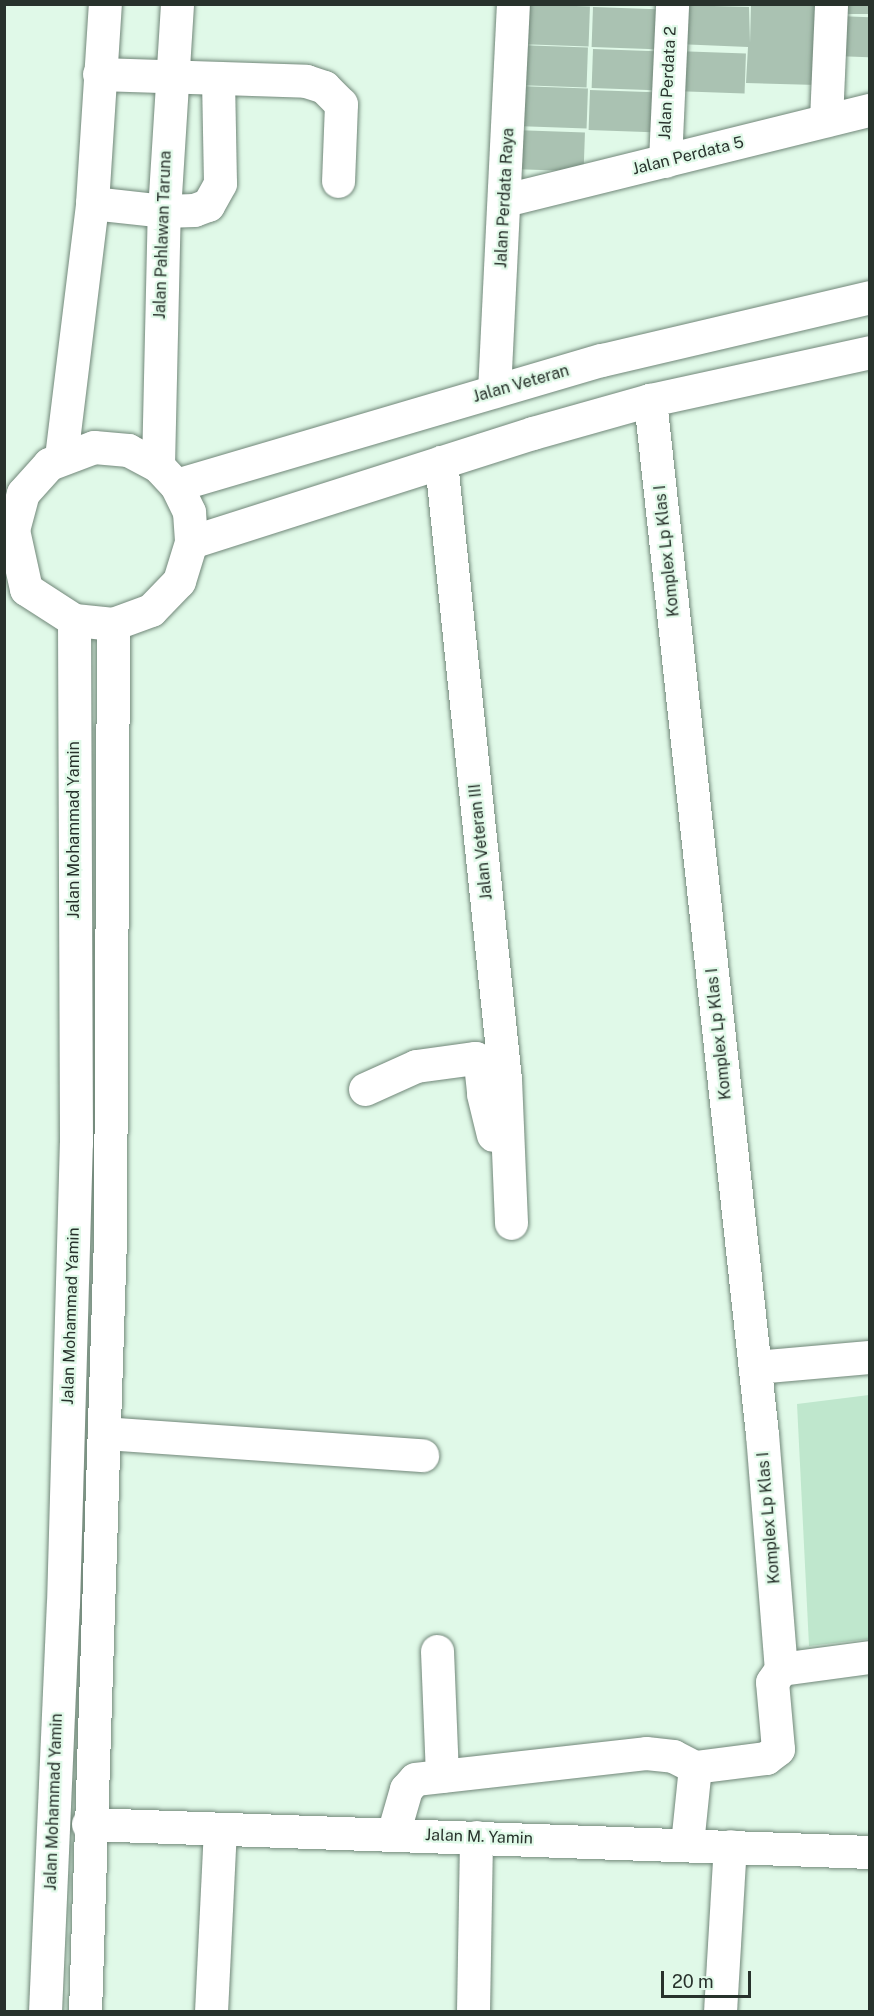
<!DOCTYPE html>
<html>
<head>
<meta charset="utf-8">
<style>
	body { margin:0 }
	#map { position:relative; width:874px; height:2016px; overflow:hidden; background:#e0f9e8; font-family:"Public Sans",sans-serif }
	div>[style] { position:absolute }
	.green>* { inset:0; background:#bfe7cd }
	.building>* { inset:0; background:#aac2b2; transform-origin:0 0 }
	.roads { filter:drop-shadow(0 0 2px #718779) drop-shadow(0 0 2px #718779) }
	.minor>* { height:33px; margin:-16.5px; padding:0 16.5px; transform-origin:16.5px; border-radius:16.5px; background:#fff }
	.major>* { height:33px; margin:-16.5px; padding:0 16.5px; transform-origin:16.5px; border-radius:16.5px; background:#fff }
	span { translate:-50% -50%; white-space:nowrap; text-align:center; line-height:1.15; -webkit-text-stroke:4.5px #e0f9e8; paint-order:stroke }
	.street-label { font-size:16px; color:#28322c }
	.frame { position:absolute; inset:0; border:6px solid #28322c; pointer-events:none }
	.scale { position:absolute; left:661px; top:1971px; width:90px; height:27px; box-sizing:border-box; border:3px solid #28322c; border-top:0; padding-left:8px; font-size:18px; line-height:21px; white-space:nowrap; color:#28322c; -webkit-text-stroke:4px #e0f9e8; paint-order:stroke }
</style>
</head>
<body>
<div id="map">
	<div class="green">
		<i style="clip-path:polygon(869px 1395px,869px 1639px,809px 1646px,797px 1404px)"></i>
	</div>
	<div class="building">
		<i style="left:519px;top:4px;width:71px;height:40px;rotate:2deg"></i>
		<i style="clip-path:polygon(751px 4px,822px 5px,817px 85px,746px 83px,748px 47px,677px 44px,678px 5px,749px 7px,750px 43px)"></i>
		<i style="left:838px;top:4px;width:32px;height:10px"></i>
		<i style="left:593px;top:7px;width:71px;height:40px;rotate:2deg"></i>
		<i style="left:837px;top:16px;width:33px;height:40px;rotate:2deg"></i>
		<i style="left:517px;top:45px;width:71px;height:40px;rotate:2deg"></i>
		<i style="left:593px;top:49px;width:70px;height:39px;rotate:2deg"></i>
		<i style="left:675px;top:51px;width:71px;height:40px;rotate:2deg"></i>
		<i style="left:517px;top:86px;width:71px;height:40px;rotate:2deg"></i>
		<i style="left:590px;top:90px;width:71px;height:40px;rotate:2deg"></i>
		<i style="left:514px;top:130px;width:71px;height:39px;rotate:2deg"></i>
	</div>
	<div class="roads">
		<div class="minor">
			<i style="left:99px;top:74px;width:207px;rotate:1.9deg"></i>
			<i style="left:306px;top:81px;width:19px;rotate:18deg"></i>
			<i style="left:324px;top:87px;width:24px;rotate:45deg"></i>
			<i style="left:341px;top:104px;width:77px;rotate:92.2deg"></i>
			<i style="left:826px;top:120px;width:116px;rotate:-87.5deg"></i>
			<i style="left:665px;top:161px;width:157px;rotate:-87.4deg"></i>
			<i style="left:505px;top:200px;width:376px;rotate:-13.9deg"></i>
			<i style="left:92px;top:203px;width:72px;rotate:6.3deg"></i>
			<i style="left:164px;top:211px;width:30px;rotate:-2deg"></i>
			<i style="left:194px;top:210px;width:15px;rotate:-20deg"></i>
			<i style="left:208px;top:205px;width:25px;rotate:-61deg"></i>
			<i style="left:220px;top:183px;width:105px;rotate:-91.1deg"></i>
			<i style="left:494px;top:391px;width:387px;rotate:-87.2deg"></i>
			<i style="left:650px;top:400px;width:1040px;rotate:83.82deg"></i>
			<i style="left:762px;top:1434px;width:236px;rotate:85.4deg"></i>
			<i style="left:441px;top:462px;width:620px;rotate:84.08deg"></i>
			<i style="left:505px;top:1079px;width:144px;rotate:87.6deg"></i>
			<i style="left:365px;top:1089px;width:56px;rotate:-24.3deg"></i>
			<i style="left:416px;top:1066px;width:60px;rotate:-7.7deg"></i>
			<i style="left:475px;top:1058px;width:7px;rotate:45deg"></i>
			<i style="left:480px;top:1063px;width:31px;rotate:84deg"></i>
			<i style="left:483px;top:1094px;width:42px;rotate:76.3deg"></i>
			<i style="left:755px;top:1367px;width:115px;rotate:-5deg"></i>
			<i style="left:104px;top:1433px;width:319px;rotate:4deg"></i>
			<i style="left:437px;top:1651px;width:125px;rotate:87.7deg"></i>
			<i style="left:88px;top:1824px;width:783px;rotate:2.05deg"></i>
			<i style="left:393px;top:1834px;width:47px;rotate:-73.9deg"></i>
			<i style="left:406px;top:1789px;width:13px;rotate:-48deg"></i>
			<i style="left:415px;top:1779px;width:232px;rotate:-6.4deg"></i>
			<i style="left:646px;top:1753px;width:27px;rotate:6deg"></i>
			<i style="left:673px;top:1756px;width:25px;rotate:27deg"></i>
			<i style="left:687px;top:1844px;width:77px;rotate:-84.1deg"></i>
			<i style="left:695px;top:1767px;width:72px;rotate:-7.2deg"></i>
			<i style="left:766px;top:1758px;width:15px;rotate:-37deg"></i>
			<i style="left:778px;top:1749px;width:67px;rotate:-95.1deg"></i>
			<i style="left:772px;top:1682px;width:16px;rotate:-55deg"></i>
			<i style="left:781px;top:1669px;width:90px;rotate:-7.7deg"></i>
			<i style="left:211px;top:2012px;width:183px;rotate:-87.2deg"></i>
			<i style="left:473px;top:2012px;width:175px;rotate:-89deg"></i>
			<i style="left:720px;top:2012px;width:166px;rotate:-86.6deg"></i>
		</div>
		<div class="major">
			<i style="left:94px;top:447px;width:34px;rotate:5deg"></i>
			<i style="left:128px;top:450px;width:34px;rotate:28deg"></i>
			<i style="left:158px;top:466px;width:26px;rotate:47deg"></i>
			<i style="left:176px;top:485px;width:30px;rotate:64deg"></i>
			<i style="left:189px;top:512px;width:30px;rotate:86deg"></i>
			<i style="left:191px;top:542px;width:41px;rotate:107.1deg"></i>
			<i style="left:179px;top:581px;width:40px;rotate:134deg"></i>
			<i style="left:151px;top:610px;width:40px;rotate:159.8deg"></i>
			<i style="left:113px;top:624px;width:39px;rotate:-174deg"></i>
			<i style="left:74px;top:620px;width:57px;rotate:-147.1deg"></i>
			<i style="left:26px;top:589px;width:60px;rotate:-102.4deg"></i>
			<i style="left:13px;top:530px;width:38px;rotate:-75deg"></i>
			<i style="left:23px;top:493px;width:39px;rotate:-48deg"></i>
			<i style="left:49px;top:464px;width:48px;rotate:-20.7deg"></i>
			<i style="left:61px;top:457px;width:256px;rotate:-83deg"></i>
			<i style="left:92px;top:203px;width:199px;rotate:-86.3deg"></i>
			<i style="left:158px;top:466px;width:255px;rotate:-88.7deg"></i>
			<i style="left:164px;top:211px;width:207px;rotate:-86.4deg"></i>
			<i style="left:176px;top:485px;width:444px;rotate:-16.4deg"></i>
			<i style="left:602px;top:360px;width:275px;rotate:-13.2deg"></i>
			<i style="left:191px;top:542px;width:359px;rotate:-17.7deg"></i>
			<i style="left:533px;top:433px;width:122px;rotate:-15.8deg"></i>
			<i style="left:650px;top:400px;width:225px;rotate:-12.3deg"></i>
			<i style="left:45px;top:2012px;width:408px;rotate:-87.5deg"></i>
			<i style="left:63px;top:1604px;width:461px;rotate:-88.4deg"></i>
			<i style="left:76px;top:1143px;width:523px;rotate:-90.22deg"></i>
			<i style="left:85px;top:2012px;width:772px;rotate:-88.15deg"></i>
			<i style="left:110px;top:1240px;width:616px;rotate:-89.72deg"></i>
		</div>
	</div>
	<div class="street-label">
		<span style="left:668px;top:83px;rotate:-87deg">Jalan Perdata 2</span>
		<span style="left:688px;top:156px;rotate:-14deg">Jalan Perdata 5</span>
		<span style="left:505px;top:198px;rotate:-87deg">Jalan Perdata Raya</span>
		<span style="left:163px;top:235px;rotate:-88deg">Jalan Pahlawan Taruna</span>
		<span style="left:521px;top:384px;rotate:-16deg">Jalan Veteran</span>
		<span style="left:667px;top:551px;rotate:-96deg">Komplex Lp Klas I</span>
		<span style="left:74px;top:830px;rotate:-90deg">Jalan Mohammad Yamin</span>
		<span style="left:481px;top:842px;rotate:-96deg">Jalan Veteran III</span>
		<span style="left:719px;top:1034px;rotate:-96deg">Komplex Lp Klas I</span>
		<span style="left:71px;top:1316px;rotate:-88deg">Jalan Mohammad Yamin</span>
		<span style="left:769px;top:1518px;rotate:-95deg">Komplex Lp Klas I</span>
		<span style="left:54px;top:1802px;rotate:-88deg">Jalan Mohammad Yamin</span>
		<span style="left:479px;top:1837px;rotate:2deg">Jalan M. Yamin</span>
	</div>
	<div class="frame"></div>
	<div class="scale">20 m</div>
</div>
</body>
</html>
